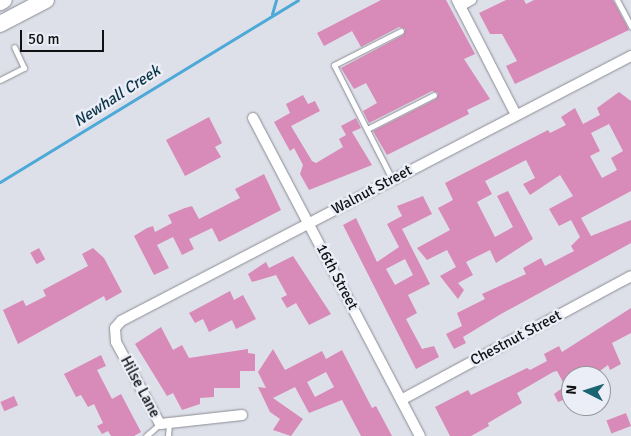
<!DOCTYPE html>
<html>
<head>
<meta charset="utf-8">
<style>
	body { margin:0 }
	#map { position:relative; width:631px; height:436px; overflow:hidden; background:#dee0e9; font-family:Signika,sans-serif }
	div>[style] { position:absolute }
	.stream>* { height:3px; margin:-1.5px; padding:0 1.5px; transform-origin:1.5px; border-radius:1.5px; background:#4da9d8 }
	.building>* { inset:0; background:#d88ab8; transform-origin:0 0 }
	.roads { filter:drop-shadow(0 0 1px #8a8c94) drop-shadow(0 0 1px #8a8c94) }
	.lane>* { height:5px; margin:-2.5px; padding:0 2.5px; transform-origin:2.5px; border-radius:2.5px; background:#fff }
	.street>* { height:10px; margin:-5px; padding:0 5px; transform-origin:5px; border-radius:5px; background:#fff }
	.primary>* { height:16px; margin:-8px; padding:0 8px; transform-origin:8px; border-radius:8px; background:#fff }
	span { translate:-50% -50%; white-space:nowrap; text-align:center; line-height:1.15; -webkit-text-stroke:5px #ebeef7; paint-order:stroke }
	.street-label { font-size:15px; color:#111114 }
	.water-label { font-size:16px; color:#0b3548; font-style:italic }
	.north { position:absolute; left:561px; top:366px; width:50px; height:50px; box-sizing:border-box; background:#ebeef7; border:1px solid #94969c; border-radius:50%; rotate:275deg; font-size:14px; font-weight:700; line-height:20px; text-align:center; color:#111114 }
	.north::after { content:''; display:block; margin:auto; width:18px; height:22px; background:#1b6471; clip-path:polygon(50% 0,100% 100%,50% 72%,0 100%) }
	.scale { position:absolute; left:20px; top:30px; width:84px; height:22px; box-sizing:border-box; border:2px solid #111114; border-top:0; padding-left:6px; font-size:15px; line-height:18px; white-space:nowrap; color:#111114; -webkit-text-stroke:4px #ebeef7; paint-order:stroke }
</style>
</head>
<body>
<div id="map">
	<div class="stream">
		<i style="left:272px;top:14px;width:15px;rotate:-74deg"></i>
		<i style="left:0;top:182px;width:349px;rotate:-31.4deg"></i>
	</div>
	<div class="building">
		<i style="clip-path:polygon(381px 0,446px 0,475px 54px,464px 59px,490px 99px,467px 110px,469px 114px,387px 155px,373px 131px,436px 99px,438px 93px,432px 91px,369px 123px,363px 111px,377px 103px,366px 83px,354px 89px,341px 68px,403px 35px,405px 29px,399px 27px,361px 47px,352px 31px,324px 46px,317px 33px)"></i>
		<i style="clip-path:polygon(506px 0,524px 0,526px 4px,534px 0,613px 0,629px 30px,515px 84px,506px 66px,517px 61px,502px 34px,490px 34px,479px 13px)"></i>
		<i style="clip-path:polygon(evenodd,619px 92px,631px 101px,631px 191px,581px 218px,591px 236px,631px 220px,631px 243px,501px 314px,463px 337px,466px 343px,454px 349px,446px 334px,462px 326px,457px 313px,485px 299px,482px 294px,526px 274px,523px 268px,541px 258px,545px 266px,574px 251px,571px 246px,580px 237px,571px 220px,559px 226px,549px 209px,573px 196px,560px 175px,530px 195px,523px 184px,535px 178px,526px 160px,485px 181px,492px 194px,477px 202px,495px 237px,513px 227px,497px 196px,508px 191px,533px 239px,496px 263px,490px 250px,466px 262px,473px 275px,458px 283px,464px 290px,458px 299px,440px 276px,456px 267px,447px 250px,427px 260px,417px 248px,450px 230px,438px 208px,453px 200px,445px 183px,548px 130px,550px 133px,566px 125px,561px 117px,575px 108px,583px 124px,600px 115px,597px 108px,619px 92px,609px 124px,623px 151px,611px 158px,617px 170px,602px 178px,590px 156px,600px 151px,591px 133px,609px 124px)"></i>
		<i style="clip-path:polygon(303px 95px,308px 104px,315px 101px,320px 111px,291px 126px,312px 161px,316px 163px,343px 147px,339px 139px,346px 135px,341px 126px,356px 118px,361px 128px,352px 132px,372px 165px,309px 190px,300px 174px,303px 165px,294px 148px,290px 151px,274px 122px,290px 113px,286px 104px)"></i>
		<i style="clip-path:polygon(209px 117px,222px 143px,215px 147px,221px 157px,185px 176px,166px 140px)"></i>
		<i style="clip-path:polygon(264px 174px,281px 210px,219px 242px,212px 228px,189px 239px,194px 249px,182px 255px,173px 237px,157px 245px,169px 268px,154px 275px,134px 236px,147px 228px,153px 226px,155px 232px,172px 223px,168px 215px,185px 208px,192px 206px,199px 219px,240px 198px,235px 189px)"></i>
		<i style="clip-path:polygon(evenodd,423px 196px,432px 214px,402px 229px,430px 284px,408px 295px,417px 313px,406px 319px,422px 349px,434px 346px,439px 357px,416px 369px,343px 225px,356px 218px,377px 262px,399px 247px,387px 224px,402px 216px,397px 206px,423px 196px,405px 259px,413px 275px,395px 285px,386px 269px,405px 259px)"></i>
		<i style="left:39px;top:248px;width:13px;height:10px;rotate:61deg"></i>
		<i style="clip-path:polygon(93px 248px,104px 258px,122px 292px,106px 301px,104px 296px,18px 344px,3px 310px,23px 300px,26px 306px,46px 296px,43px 290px,88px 266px,82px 254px)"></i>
		<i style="clip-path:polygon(293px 256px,331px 314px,309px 325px,296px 303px,287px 308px,281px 298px,287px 295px,276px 275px,252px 282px,248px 274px,266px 262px,269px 268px)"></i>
		<i style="clip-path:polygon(230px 291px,234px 300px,243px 295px,256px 319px,236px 329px,232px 320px,209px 332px,203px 319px,195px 323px,189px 313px)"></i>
		<i style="clip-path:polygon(631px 308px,631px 333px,612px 343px,621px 364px,610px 370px,608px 365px,593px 376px,571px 376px,571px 397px,558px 402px,554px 394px,565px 386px,557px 371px,553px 372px,517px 393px,522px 403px,488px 423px,489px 426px,471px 436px,450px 436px,435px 407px,468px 390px,471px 395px,527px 368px,530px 370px,547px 361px,544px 354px,559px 346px,562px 352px)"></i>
		<i style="clip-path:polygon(161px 327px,173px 350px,182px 345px,189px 358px,248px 349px,248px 353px,255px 354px,255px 371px,240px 371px,240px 388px,214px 388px,214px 397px,200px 398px,200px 404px,182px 410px,173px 393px,167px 396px,135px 344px)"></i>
		<i style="clip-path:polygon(evenodd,273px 349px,285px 370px,322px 351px,326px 359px,342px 350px,372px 408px,376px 406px,392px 436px,361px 436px,342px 400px,309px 413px,295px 387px,273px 398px,303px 419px,291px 436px,273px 430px,280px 419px,270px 412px,258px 387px,266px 388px,258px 372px,273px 349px,326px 372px,334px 387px,315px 397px,307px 382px,326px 372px)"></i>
		<i style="clip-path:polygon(101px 355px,106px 366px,97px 370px,112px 399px,121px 394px,141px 432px,134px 436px,111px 436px,108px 431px,102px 434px,97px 426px,103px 423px,94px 404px,88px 407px,81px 395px,76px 397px,64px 374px)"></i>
		<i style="left:14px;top:396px;width:10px;height:15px;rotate:66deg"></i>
		<i style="left:626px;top:413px;width:14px;height:21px;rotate:69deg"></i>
	</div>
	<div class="roads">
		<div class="lane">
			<i style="left:617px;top:0;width:30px;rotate:62deg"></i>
			<i style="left:0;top:80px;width:27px;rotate:-27deg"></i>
			<i style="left:24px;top:68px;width:23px;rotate:-115deg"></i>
			<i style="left:367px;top:129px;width:75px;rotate:-26.9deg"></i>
			<i style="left:392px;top:179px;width:128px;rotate:-117deg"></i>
			<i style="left:334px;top:65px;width:75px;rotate:-26.9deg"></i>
			<i style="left:146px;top:436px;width:18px;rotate:-41deg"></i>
			<i style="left:168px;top:436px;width:11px;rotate:-85deg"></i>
		</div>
		<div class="street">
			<i style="left:457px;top:0;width:129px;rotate:62.8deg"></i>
			<i style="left:460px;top:6px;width:13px;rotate:-29deg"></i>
			<i style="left:253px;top:118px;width:359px;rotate:62.3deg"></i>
			<i style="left:401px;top:400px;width:261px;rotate:-28.3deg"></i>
			<i style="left:242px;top:415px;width:82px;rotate:173.7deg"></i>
			<i style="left:160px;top:424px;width:93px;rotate:-118.2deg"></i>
			<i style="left:116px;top:342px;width:14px;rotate:-94deg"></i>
			<i style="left:115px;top:328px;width:9px;rotate:-49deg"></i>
			<i style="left:121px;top:321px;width:575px;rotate:-27.46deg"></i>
		</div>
		<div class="primary">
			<i style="left:0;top:2px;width:4px;rotate:-27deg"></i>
			<i style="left:0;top:24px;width:52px;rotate:-27.6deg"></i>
		</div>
	</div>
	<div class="street-label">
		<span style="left:372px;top:190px;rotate:-28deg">Walnut Street</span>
		<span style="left:337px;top:277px;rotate:62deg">16th Street</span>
		<span style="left:516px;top:338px;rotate:-28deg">Chestnut Street</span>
		<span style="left:140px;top:387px;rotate:62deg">Hilse Lane</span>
	</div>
	<div class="water-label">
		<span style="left:117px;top:96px;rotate:-33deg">Newhall Creek</span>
	</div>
	<div class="north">N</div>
	<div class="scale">50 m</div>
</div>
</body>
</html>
